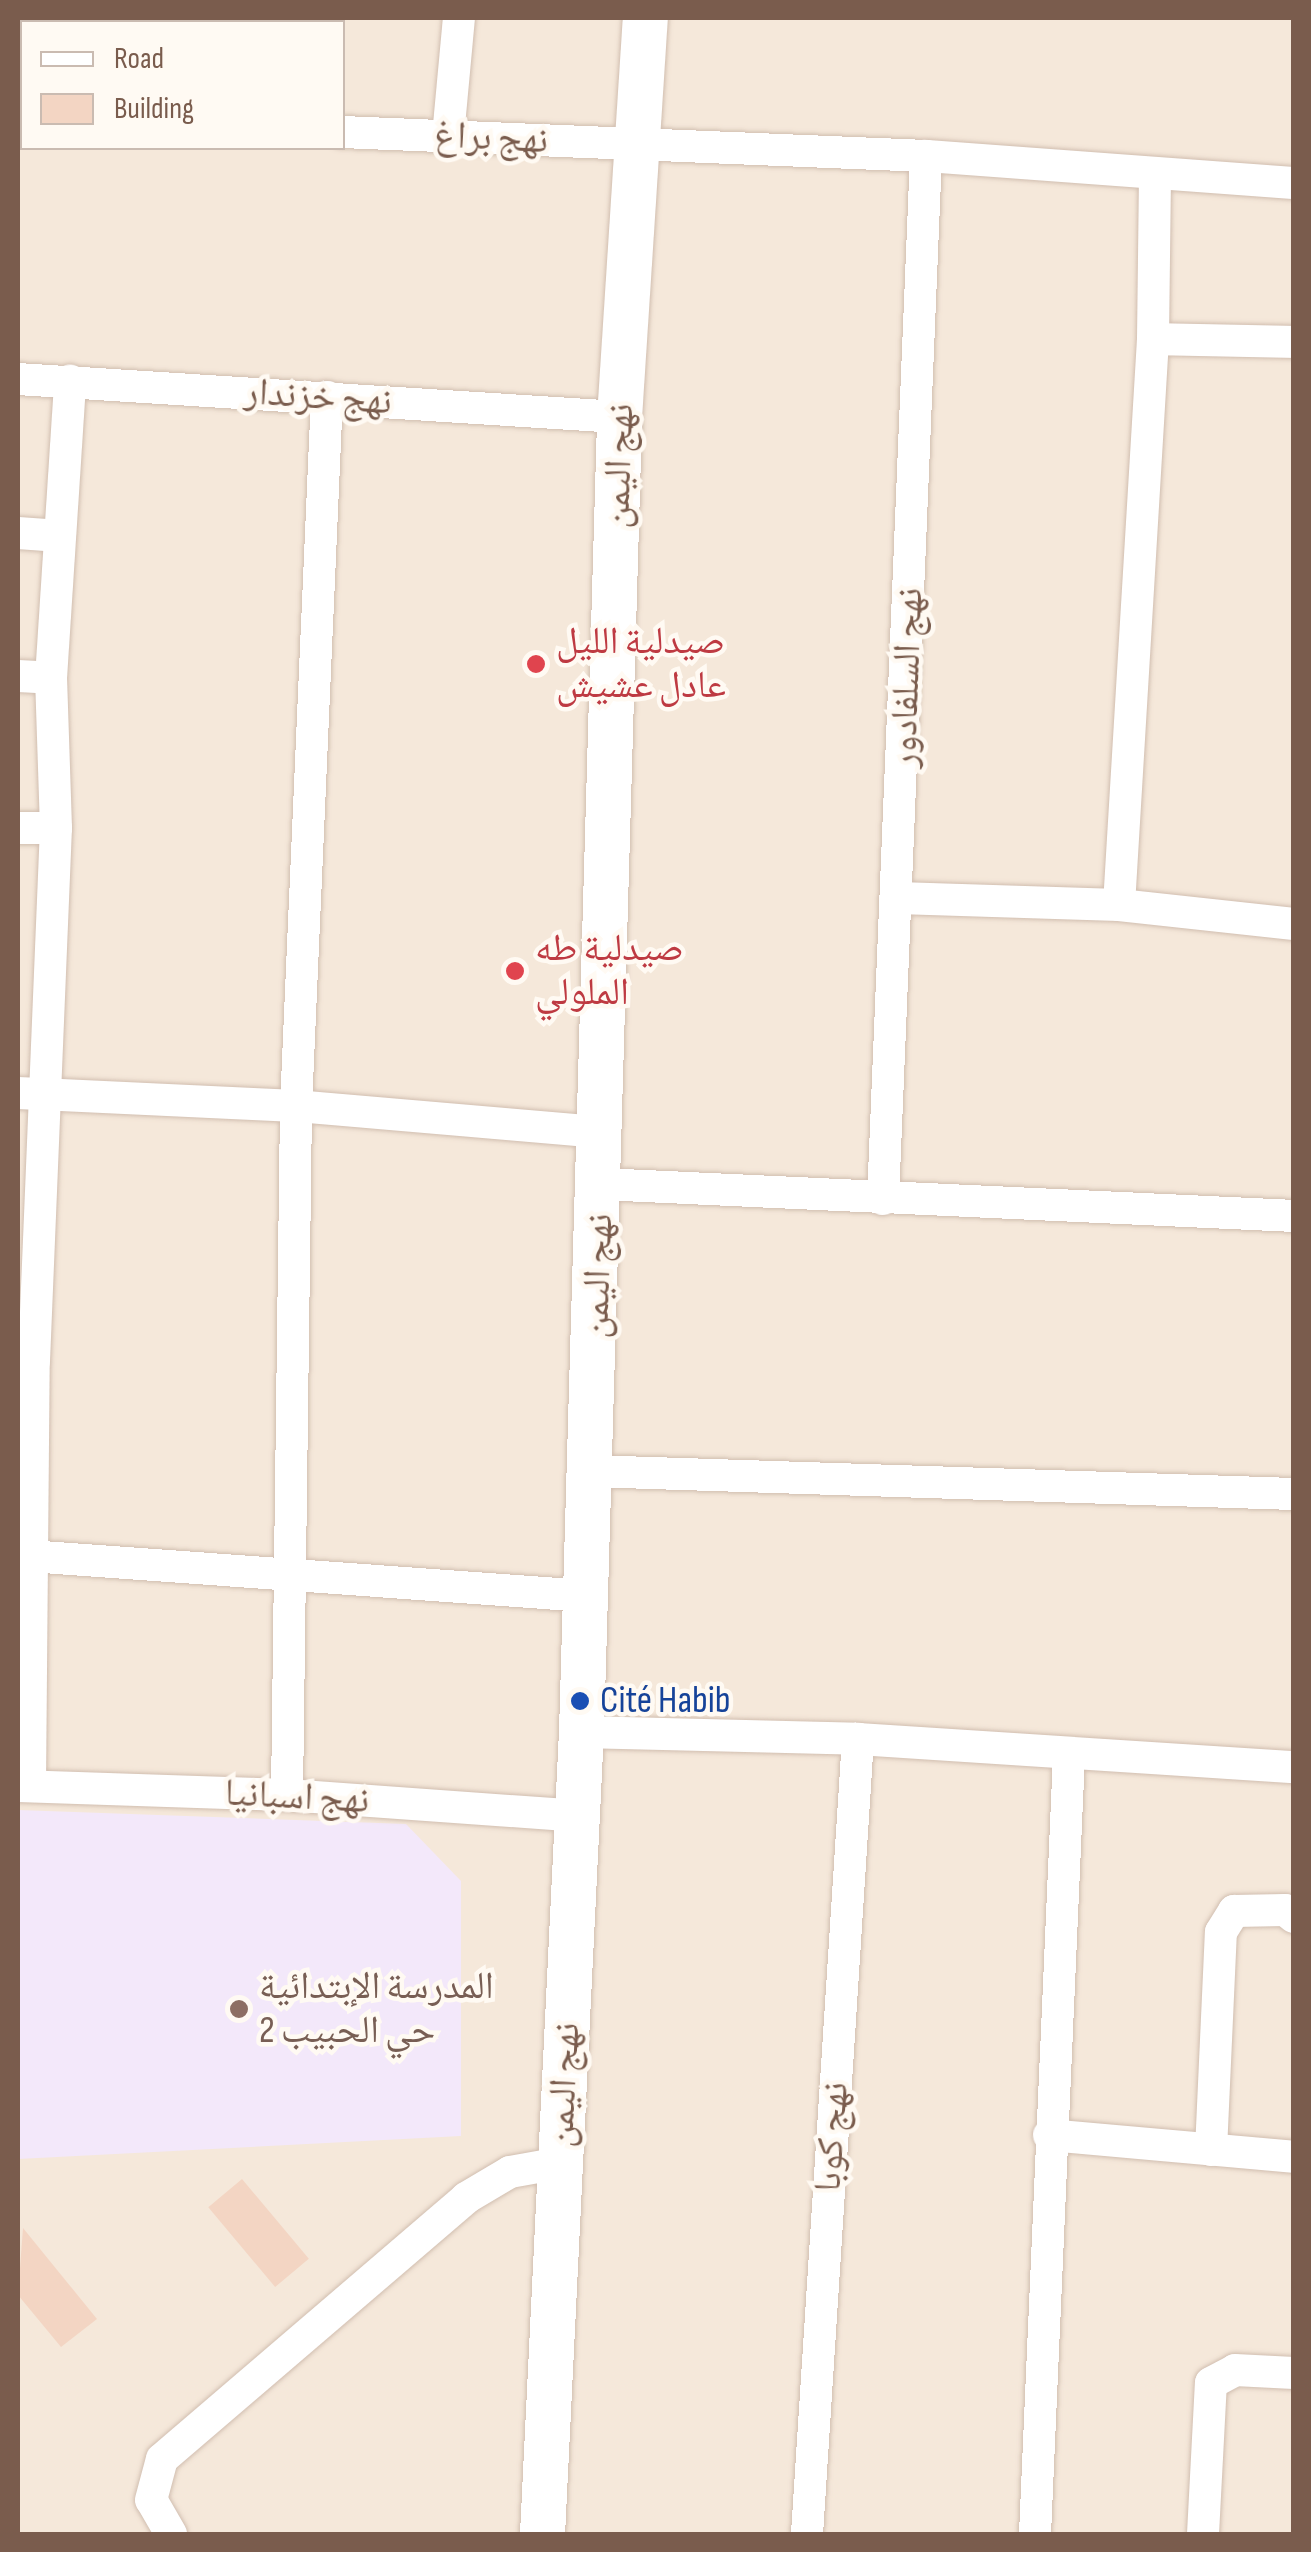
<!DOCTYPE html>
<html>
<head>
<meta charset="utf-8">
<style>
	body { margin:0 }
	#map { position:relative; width:1311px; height:2552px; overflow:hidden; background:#fdf6ec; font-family:"Sofia Sans Condensed","Noto Naskh Arabic",sans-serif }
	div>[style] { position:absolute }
	.residential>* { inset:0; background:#f5e8da }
	.education>* { inset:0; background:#f3e8fa }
	.building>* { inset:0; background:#f3d5c3; transform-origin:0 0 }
	.roads { filter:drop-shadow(0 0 2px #d1beb0) drop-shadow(0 0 2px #d1beb0) }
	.minor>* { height:32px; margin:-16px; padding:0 16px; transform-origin:16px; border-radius:16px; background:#fff }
	.secondary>* { height:45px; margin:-22.5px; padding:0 22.5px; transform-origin:22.5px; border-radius:22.5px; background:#fff }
	.dots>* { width:28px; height:28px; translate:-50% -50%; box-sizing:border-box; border:5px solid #fffaf3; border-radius:50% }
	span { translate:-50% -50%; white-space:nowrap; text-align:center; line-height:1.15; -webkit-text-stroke:9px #fffaf3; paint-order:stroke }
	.street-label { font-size:38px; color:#7a5c4d }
	.health-label { font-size:38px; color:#be3a42 }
	.left { translate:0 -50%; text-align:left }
	.transit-label { font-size:38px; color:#164399 }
	.education-label { font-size:38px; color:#785e54 }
	.frame { position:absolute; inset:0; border:20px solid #7a5c4d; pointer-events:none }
	.legend { position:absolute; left:20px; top:20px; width:325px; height:130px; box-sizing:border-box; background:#fffaf3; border:2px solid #cabbb1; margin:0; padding:12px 18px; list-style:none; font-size:30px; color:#7a5c4d }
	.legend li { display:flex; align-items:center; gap:20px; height:50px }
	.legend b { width:50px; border:2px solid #cabbb1 }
</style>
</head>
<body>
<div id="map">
	<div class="residential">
		<i style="clip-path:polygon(evenodd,18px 18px,1293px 18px,1293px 2534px,18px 2534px,18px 18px,22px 22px,342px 22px,342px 148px,22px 148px,22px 22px)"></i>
	</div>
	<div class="education">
		<i style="clip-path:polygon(18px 1810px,406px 1824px,461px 1881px,461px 2136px,18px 2159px)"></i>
	</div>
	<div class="building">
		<i style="left:242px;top:2179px;width:104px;height:44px;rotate:50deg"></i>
		<i style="clip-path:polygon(23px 2228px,97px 2319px,61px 2347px,18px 2295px)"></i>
	</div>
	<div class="roads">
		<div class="minor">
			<i style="left:18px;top:120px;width:4px"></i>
			<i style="left:342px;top:132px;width:584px;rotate:2.35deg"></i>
			<i style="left:926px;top:156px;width:369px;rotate:4.2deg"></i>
			<i style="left:448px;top:136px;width:119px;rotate:-84.7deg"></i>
			<i style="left:1153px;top:339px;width:141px;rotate:1.2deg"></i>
			<i style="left:18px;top:379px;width:602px;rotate:3.62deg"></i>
			<i style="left:18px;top:533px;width:42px;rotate:4.1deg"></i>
			<i style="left:18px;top:676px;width:33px;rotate:3deg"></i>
			<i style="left:18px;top:828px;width:38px"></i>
			<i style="left:898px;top:898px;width:221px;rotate:1.8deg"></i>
			<i style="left:1119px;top:905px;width:176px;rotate:6.2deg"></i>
			<i style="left:1119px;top:905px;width:567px;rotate:-86.56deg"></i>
			<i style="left:1153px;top:339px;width:163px;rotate:-89.3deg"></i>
			<i style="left:18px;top:1093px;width:278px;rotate:2.7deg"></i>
			<i style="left:296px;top:1106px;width:307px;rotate:4.9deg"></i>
			<i style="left:601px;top:1184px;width:694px;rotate:2.64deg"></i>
			<i style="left:883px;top:1199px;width:1044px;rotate:-87.64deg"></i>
			<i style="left:590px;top:1471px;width:704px;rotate:1.87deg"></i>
			<i style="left:29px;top:1556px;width:557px;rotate:4.11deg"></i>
			<i style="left:581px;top:1732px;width:277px;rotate:1.4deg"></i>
			<i style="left:858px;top:1739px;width:437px;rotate:3.7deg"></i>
			<i style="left:18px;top:1786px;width:269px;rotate:1.9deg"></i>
			<i style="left:287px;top:1795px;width:291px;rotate:4.1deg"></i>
			<i style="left:30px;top:1786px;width:425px;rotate:-89.5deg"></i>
			<i style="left:34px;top:1361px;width:533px;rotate:-87.64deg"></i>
			<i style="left:56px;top:828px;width:150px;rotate:-91.9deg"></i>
			<i style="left:51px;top:678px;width:298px;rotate:-86.3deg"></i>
			<i style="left:287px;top:1795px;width:689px;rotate:-89.25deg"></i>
			<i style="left:296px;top:1106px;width:710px;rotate:-87.5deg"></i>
			<i style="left:1049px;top:2135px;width:246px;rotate:5.1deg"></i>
			<i style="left:1211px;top:2150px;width:218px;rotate:-87.4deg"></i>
			<i style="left:1221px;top:1932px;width:25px;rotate:-58deg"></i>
			<i style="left:1234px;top:1911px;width:51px;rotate:-1.1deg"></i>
			<i style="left:1285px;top:1910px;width:11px;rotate:38deg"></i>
			<i style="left:171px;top:2534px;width:39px;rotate:-120deg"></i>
			<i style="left:151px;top:2500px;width:42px;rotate:-75deg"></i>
			<i style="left:162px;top:2459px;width:401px;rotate:-40.6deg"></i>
			<i style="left:466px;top:2198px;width:51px;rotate:-30.6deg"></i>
			<i style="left:510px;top:2172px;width:51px;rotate:-10.2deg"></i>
			<i style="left:807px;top:2534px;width:797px;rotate:-86.33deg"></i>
			<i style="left:1035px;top:2534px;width:779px;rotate:-87.5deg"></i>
			<i style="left:1203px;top:2534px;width:151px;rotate:-87deg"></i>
			<i style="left:1211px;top:2383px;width:27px;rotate:-28deg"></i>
			<i style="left:1235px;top:2370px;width:59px;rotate:2.9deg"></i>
		</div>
		<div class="secondary">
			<i style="left:542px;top:2534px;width:803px;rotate:-87.22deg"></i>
			<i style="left:581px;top:1732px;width:1316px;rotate:-88.34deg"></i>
			<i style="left:619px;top:417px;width:400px;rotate:-86.3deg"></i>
		</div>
	</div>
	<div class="dots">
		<i style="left:536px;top:664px;background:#e0444e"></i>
		<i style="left:515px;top:971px;background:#e0444e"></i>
		<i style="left:580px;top:1701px;background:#1a4fb4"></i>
		<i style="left:239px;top:2009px;background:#8d6e63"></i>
	</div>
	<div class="street-label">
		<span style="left:491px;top:138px;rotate:3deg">نهج براغ</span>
		<span style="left:318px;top:397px;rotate:4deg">نهج خزندار</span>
		<span style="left:619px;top:466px;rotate:-88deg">نهج اليمن</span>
		<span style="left:907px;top:678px;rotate:-88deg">نهج السلفادور</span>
		<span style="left:598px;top:1276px;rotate:-88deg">نهج اليمن</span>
		<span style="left:297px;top:1797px;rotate:3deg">نهج اسبانيا</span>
		<span style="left:564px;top:2085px;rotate:-87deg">نهج اليمن</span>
		<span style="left:832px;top:2137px;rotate:-86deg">نهج كوبا</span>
	</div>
	<div class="health-label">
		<span class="left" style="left:556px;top:664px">صيدلية الليل<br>عادل عشيش</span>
		<span class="left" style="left:535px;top:971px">صيدلية طه<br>الملولي</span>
	</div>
	<div class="transit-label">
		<span class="left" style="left:600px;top:1701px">Cité Habib</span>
	</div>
	<div class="education-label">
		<span class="left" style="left:259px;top:2009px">المدرسة الإبتدائية<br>حي الحبيب 2</span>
	</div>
	<div class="frame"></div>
	<ul class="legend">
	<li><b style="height:12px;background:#fff"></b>Road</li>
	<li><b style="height:28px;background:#f3d5c3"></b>Building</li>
	</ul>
</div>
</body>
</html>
